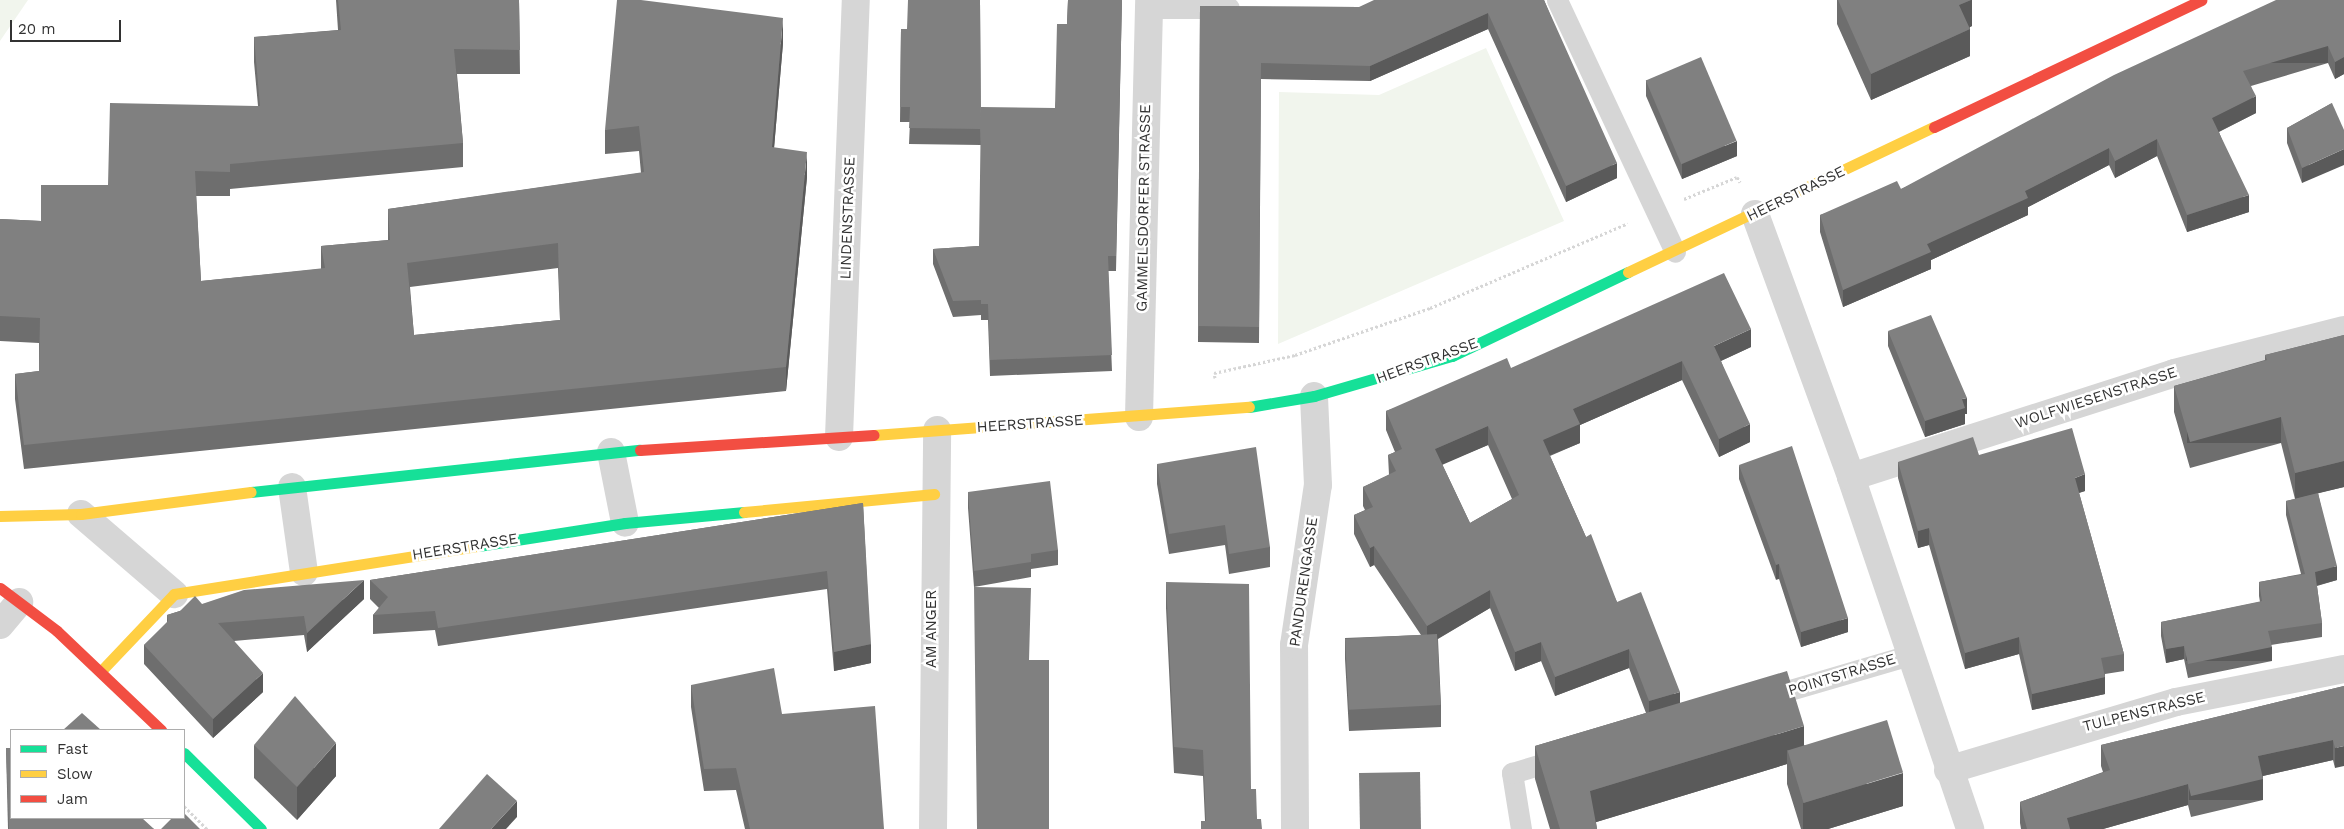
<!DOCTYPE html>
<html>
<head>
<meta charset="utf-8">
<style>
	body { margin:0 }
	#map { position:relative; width:2344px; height:829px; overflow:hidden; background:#fff; font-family:"Work Sans",sans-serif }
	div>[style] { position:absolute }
	.green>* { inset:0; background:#f1f5ed }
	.path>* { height:3px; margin-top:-1.5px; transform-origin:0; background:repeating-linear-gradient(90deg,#d6d6d6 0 2.5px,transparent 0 5px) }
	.lane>* { height:21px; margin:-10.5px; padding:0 10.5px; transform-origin:10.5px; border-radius:10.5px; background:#d6d6d6 }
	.street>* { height:28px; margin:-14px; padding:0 14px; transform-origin:14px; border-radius:14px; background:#d6d6d6 }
	.fast>* { height:11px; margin:-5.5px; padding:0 5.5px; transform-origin:5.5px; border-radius:5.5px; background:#16e098 }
	.slow>* { height:11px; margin:-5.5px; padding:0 5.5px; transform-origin:5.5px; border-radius:5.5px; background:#ffcf43 }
	.jam>* { height:11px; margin:-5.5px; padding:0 5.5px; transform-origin:5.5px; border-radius:5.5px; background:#f24e42 }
	.wall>* { inset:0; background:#6e6e6e }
	.shaded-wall>* { inset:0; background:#5a5a5a; transform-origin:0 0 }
	.building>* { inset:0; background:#808080; transform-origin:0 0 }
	span { translate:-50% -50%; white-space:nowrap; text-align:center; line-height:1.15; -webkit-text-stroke:5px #fff; paint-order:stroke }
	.street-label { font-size:15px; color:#323232 }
	.legend { position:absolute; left:10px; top:729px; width:175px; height:90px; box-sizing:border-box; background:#fff; border:1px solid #adadad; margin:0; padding:6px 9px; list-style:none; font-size:15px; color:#323232 }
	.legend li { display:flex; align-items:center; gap:10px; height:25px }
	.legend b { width:25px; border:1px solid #adadad }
	.scale { position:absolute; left:10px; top:20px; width:111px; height:22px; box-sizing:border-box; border:2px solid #323232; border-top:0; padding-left:6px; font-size:15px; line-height:18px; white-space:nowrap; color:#323232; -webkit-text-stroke:4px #fff; paint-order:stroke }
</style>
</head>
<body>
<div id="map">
	<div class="green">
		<i style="clip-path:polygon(0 0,28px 0,0 41px)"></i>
		<i style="clip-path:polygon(1486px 48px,1564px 221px,1278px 344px,1279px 92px,1379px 95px)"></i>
	</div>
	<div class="path">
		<i style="left:1684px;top:199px;width:57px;rotate:-22.5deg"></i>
		<i style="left:1737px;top:177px;width:6px;rotate:59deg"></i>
		<i style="left:1215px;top:378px;width:5px;rotate:-101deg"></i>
		<i style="left:1214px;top:373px;width:83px;rotate:-12.5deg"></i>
		<i style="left:1295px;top:355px;width:143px;rotate:-19.2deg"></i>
		<i style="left:1430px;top:308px;width:215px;rotate:-23.2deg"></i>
		<i style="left:184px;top:806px;width:33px;rotate:45deg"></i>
	</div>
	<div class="lane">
		<i style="left:1557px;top:0;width:278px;rotate:64.9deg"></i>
		<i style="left:1149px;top:8px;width:80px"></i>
		<i style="left:1766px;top:697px;width:150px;rotate:-16.3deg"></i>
		<i style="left:1521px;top:829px;width:57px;rotate:-99.1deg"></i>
		<i style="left:1512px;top:773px;width:52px;rotate:-16.7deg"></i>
	</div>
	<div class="street">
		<i style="left:1755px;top:214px;width:280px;rotate:69.9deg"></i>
		<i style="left:1851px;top:477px;width:372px;rotate:71.3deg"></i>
		<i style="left:1139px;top:417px;width:417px;rotate:-88.6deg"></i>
		<i style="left:839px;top:437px;width:437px;rotate:-87.8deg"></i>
		<i style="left:611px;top:452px;width:72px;rotate:78.8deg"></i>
		<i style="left:1851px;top:477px;width:339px;rotate:-17.8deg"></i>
		<i style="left:2174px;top:373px;width:175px;rotate:-14.2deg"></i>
		<i style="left:292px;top:487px;width:86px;rotate:82deg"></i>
		<i style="left:81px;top:514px;width:123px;rotate:40.7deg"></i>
		<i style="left:0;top:625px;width:30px;rotate:-50deg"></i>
		<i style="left:1948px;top:770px;width:238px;rotate:-16.6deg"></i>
		<i style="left:2176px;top:702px;width:171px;rotate:-11.1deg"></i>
		<i style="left:933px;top:829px;width:399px;rotate:-89.4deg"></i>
		<i style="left:1295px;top:829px;width:184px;rotate:-90.3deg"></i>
		<i style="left:1294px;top:645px;width:162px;rotate:-81.5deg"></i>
		<i style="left:1318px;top:485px;width:89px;rotate:-92.6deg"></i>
	</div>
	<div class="fast">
		<i style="left:1249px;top:407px;width:66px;rotate:-9.6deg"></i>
		<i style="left:1314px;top:396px;width:144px;rotate:-16.2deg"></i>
		<i style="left:1452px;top:356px;width:195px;rotate:-25.5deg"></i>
		<i style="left:251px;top:492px;width:391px;rotate:-6.2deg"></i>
		<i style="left:478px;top:546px;width:149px;rotate:-8.9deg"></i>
		<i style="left:625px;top:523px;width:120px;rotate:-5.3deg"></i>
		<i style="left:184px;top:753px;width:108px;rotate:44.6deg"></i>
	</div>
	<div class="slow">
		<i style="left:1628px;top:272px;width:339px;rotate:-25.4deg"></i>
		<i style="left:874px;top:435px;width:376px;rotate:-4.3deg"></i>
		<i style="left:744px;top:512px;width:191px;rotate:-5.4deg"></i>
		<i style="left:0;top:516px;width:81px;rotate:-1.4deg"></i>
		<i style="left:81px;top:514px;width:171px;rotate:-7.4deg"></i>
		<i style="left:101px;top:671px;width:106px;rotate:-46.5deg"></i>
		<i style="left:174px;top:594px;width:308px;rotate:-9deg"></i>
	</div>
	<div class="jam">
		<i style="left:1934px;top:127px;width:296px;rotate:-25.4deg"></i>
		<i style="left:640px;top:450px;width:234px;rotate:-3.7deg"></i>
		<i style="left:0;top:588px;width:71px;rotate:37deg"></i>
		<i style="left:57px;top:631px;width:144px;rotate:43.6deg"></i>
	</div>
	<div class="wall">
		<i style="clip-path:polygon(evenodd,336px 0,519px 0,520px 74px,457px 74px,463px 143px,463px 167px,230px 189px,230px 196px,196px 196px,201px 281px,321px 269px,321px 246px,388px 240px,388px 209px,641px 173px,639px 151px,605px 154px,605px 130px,783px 43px,774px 148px,807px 177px,786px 391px,24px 469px,15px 399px,15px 374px,39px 371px,39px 343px,0 341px,0 219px,41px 221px,258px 106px,254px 62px,254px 37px,338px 30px,336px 0,558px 268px,560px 320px,414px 335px,410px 287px,558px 268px)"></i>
		<i style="clip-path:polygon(980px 0,981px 145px,909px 144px,910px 122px,900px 122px,901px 29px,907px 29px)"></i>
		<i style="clip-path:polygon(1068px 0,1122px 0,1116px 271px,1108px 271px,1112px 371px,990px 376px,988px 320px,981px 320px,981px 315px,953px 317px,933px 264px,933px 249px,979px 246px,1055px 108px,1067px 24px)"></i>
		<i style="clip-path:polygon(1544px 0,1617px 178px,1566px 202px,1488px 29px,1370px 81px,1261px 79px,1259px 343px,1198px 342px,1200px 6px,1359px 7px)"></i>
		<i style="clip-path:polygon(1837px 0,1972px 0,1972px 26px,1970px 27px,1970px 56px,1871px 100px,1837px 24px)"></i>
		<i style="clip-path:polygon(2344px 0,2344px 74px,2335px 79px,2328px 63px,2251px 86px,2256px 113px,2219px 132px,2249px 212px,2187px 232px,2157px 156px,2115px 178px,2109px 165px,2028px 207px,2028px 215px,1931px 260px,1931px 269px,1843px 307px,1820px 232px,1820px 215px,1901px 189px)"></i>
		<i style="clip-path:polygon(1646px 80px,1737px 156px,1682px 179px,1646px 96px)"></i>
		<i style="clip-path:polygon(2332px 103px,2302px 183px,2287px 143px,2287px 128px)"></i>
		<i style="clip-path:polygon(1888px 331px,1967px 414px,1965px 414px,1965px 424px,1925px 437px,1888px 346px)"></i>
		<i style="clip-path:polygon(2344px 335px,2344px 487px,2318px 493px,2337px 580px,2317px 586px,2322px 623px,2322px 637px,2271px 645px,2272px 661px,2188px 678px,2184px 659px,2166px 663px,2161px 636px,2161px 622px,2260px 602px,2259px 596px,2259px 582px,2301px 574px,2286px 515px,2286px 501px,2295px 499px,2281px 443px,2190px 468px,2174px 412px,2174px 386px,2265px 360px,2265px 355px)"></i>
		<i style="clip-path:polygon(evenodd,1751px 347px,1721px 361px,1750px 442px,1719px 457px,1682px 380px,1580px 425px,1580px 443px,1550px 456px,1586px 537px,1617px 602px,1680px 703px,1804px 745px,1903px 806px,1828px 829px,1801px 829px,1787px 784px,1787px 764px,1596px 822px,1597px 829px,1550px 829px,1535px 779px,1535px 746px,1646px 713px,1629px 668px,1555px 696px,1541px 661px,1515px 671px,1490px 608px,1438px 639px,1441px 705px,1441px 727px,1349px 731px,1345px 659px,1345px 638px,1421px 635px,1374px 565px,1370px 567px,1354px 534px,1354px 515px,1365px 510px,1363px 506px,1363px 487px,1389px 475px,1388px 455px,1395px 452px,1386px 430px,1386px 411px,1511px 368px,1751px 347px,1488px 445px,1512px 499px,1470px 523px,1442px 464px,1488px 445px)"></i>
		<i style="clip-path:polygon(1979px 455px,2085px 491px,2079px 493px,2124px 654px,2124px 671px,2105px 674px,2105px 694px,2032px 710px,2019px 654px,1965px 669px,1929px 545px,1918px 548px,1898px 478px,1898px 462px)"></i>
		<i style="clip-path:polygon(1157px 464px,1270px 547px,1270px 567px,1229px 574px,1225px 545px,1169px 554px,1157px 484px)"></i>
		<i style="clip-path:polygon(1739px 465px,1848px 632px,1801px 647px,1779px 579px,1776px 580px,1739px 479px)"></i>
		<i style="clip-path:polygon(968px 492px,1058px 550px,1058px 565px,1031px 569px,1031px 577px,974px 587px,968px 508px)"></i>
		<i style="clip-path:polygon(863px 503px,871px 663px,834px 671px,827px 589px,438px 646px,435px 630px,373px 634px,373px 615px,379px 608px,370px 599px,370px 580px)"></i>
		<i style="clip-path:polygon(1166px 582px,1251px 789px,1257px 819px,1205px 821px,1203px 776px,1174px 773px,1166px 608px)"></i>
		<i style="clip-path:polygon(364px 599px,307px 652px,304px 635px,234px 641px,263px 692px,213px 738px,144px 664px,144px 645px,167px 623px,167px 615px,202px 604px)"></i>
		<i style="clip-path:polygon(691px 685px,782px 714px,884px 829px,745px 829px,736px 790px,704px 791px,691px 707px)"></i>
		<i style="clip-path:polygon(2344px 686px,2335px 768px,2333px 760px,2263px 776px,2263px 800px,2191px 817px,2188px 805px,2103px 829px,2021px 829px,2020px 823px,2020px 802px,2103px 772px,2101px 766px,2101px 745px)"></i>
		<i style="clip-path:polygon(254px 745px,336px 776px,297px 820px,254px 778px)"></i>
		<i style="clip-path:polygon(6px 748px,154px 829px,8px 829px)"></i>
	</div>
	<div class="shaded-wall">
		<i style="clip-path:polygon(1971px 0,1972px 0,1972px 26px,1959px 32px,1959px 5px)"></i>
		<i style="clip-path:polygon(1488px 13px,1488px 29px,1370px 81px,1370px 66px)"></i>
		<i style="clip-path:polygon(783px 18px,783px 43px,772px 172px,772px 147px)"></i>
		<i style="clip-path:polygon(1970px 29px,1970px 56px,1871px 100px,1871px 74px)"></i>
		<i style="left:2328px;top:46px;width:17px;height:89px;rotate:90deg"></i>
		<i style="clip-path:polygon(2344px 57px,2344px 74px,2335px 79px,2335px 62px)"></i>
		<i style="clip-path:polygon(2256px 96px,2256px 113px,2212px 135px,2212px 118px)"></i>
		<i style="clip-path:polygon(2157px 139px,2157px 156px,2115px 178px,2115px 161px)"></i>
		<i style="clip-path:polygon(1737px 141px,1737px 156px,1682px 179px,1682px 163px)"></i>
		<i style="clip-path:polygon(2109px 148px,2109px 165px,2028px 207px,2028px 215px,1931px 260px,1931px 269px,1843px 307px,1843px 290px,2025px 191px)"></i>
		<i style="clip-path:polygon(2344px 149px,2344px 165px,2302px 183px,2302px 168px)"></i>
		<i style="clip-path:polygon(807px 152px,807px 177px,786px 391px,786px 367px)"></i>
		<i style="clip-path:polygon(1617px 163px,1617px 178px,1566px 202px,1566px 186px)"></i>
		<i style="clip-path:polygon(2249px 195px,2249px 212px,2187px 232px,2187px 215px)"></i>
		<i style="clip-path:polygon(1751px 329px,1751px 347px,1714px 364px,1714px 346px)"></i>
		<i style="clip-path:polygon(1682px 361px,1682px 380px,1580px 425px,1580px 443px,1543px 458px,1543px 440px,1573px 409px)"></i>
		<i style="clip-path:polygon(1967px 398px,1967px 414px,1965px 414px,1965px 424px,1925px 437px,1925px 421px,1962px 399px)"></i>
		<i style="left:2281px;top:417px;width:26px;height:94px;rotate:90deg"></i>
		<i style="clip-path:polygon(1750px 424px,1750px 442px,1719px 457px,1719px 439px)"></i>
		<i style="clip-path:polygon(1488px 426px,1488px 445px,1435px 468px,1435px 449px)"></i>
		<i style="clip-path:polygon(2344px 461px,2344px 487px,2295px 499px,2295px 473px)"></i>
		<i style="clip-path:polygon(2085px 474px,2085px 491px,2075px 494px,2075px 478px)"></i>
		<i style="clip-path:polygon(1929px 528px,1929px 545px,1918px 548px,1918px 531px)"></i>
		<i style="clip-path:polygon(1374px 546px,1374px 565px,1370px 567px,1370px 548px)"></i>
		<i style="left:1779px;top:564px;width:15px;height:3px;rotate:90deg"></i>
		<i style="clip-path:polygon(2337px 566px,2337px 580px,2315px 586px,2315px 572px)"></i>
		<i style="clip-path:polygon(364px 580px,364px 599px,307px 652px,307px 633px)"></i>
		<i style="clip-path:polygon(1490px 590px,1490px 608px,1427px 645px,1427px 626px)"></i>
		<i style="clip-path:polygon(1848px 618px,1848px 632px,1801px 647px,1801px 632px)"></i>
		<i style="clip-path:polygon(2019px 637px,2019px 654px,1965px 669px,1965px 653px)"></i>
		<i style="clip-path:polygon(1541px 642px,1541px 661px,1515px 671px,1515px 652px)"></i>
		<i style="clip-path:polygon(871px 644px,871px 663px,834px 671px,834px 652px)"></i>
		<i style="clip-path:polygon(2184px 646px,2184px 659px,2166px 663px,2166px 649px)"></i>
		<i style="left:2272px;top:647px;width:14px;height:86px;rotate:90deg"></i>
		<i style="clip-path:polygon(1629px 649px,1629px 668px,1555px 696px,1555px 677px)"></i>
		<i style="clip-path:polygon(263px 673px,263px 692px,213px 738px,213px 719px)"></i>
		<i style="clip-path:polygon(2105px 677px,2105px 694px,2032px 710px,2032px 694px)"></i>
		<i style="clip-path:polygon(1680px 692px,1680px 710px,1649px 719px,1649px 701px)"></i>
		<i style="clip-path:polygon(1804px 726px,1804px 759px,1787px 750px,1787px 764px,1590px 824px,1590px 791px)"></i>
		<i style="clip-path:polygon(2333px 740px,2333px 760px,2258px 777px,2258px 756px)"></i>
		<i style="clip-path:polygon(336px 743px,336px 776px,297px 820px,297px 787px)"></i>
		<i style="clip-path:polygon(2344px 746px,2344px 766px,2335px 768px,2335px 748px)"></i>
		<i style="clip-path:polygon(1903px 773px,1903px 806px,1828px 829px,1803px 829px,1803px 803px)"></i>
		<i style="left:2263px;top:779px;width:21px;height:74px;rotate:90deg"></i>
		<i style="clip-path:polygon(2188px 784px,2188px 805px,2103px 829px,2067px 829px,2067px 818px)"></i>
		<i style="clip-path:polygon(517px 801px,517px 817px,506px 829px,491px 829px)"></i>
	</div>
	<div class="building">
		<i style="clip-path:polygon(evenodd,338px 0,519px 0,520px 50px,454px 49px,463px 143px,230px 164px,230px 172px,195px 171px,201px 281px,325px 268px,321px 246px,390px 240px,388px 209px,644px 172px,639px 126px,605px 130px,617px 0,641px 0,783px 18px,772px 147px,807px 152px,786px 367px,24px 445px,15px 374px,39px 371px,40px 318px,0 316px,0 219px,41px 221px,41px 185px,108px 185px,110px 103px,260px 106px,254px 37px,341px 30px,338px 0,558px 243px,560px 320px,414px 335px,407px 263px,558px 243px)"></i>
		<i style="clip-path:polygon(908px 0,980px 0,981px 129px,909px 128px,910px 107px,900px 107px,901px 29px,907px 29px)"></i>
		<i style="clip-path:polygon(1068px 0,1122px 0,1116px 256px,1108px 256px,1112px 355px,990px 360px,988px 304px,981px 304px,981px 300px,953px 301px,933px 249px,979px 246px,981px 107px,1055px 108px,1057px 24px,1067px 24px)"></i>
		<i style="clip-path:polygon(1374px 0,1544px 0,1617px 163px,1566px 186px,1488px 13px,1370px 66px,1261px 63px,1259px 327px,1198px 326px,1200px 6px,1359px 7px)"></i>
		<i style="clip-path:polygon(1838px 0,1971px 0,1959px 5px,1970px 29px,1871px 74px)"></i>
		<i style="clip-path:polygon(2276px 0,2344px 0,2344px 57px,2335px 62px,2328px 46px,2243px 71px,2256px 96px,2212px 118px,2249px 195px,2187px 215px,2157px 139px,2115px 161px,2109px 148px,2025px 191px,2028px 198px,1927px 244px,1931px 252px,1843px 290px,1820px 215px,1897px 181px,1901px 189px,2114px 75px)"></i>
		<i style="left:1701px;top:57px;width:91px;height:60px;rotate:67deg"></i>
		<i style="clip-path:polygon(2332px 103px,2344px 130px,2344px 149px,2302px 168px,2287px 128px)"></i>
		<i style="clip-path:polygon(evenodd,1724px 273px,1751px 329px,1714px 346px,1750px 424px,1719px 439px,1682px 361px,1573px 409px,1580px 424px,1543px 440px,1586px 537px,1591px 534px,1617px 602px,1641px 592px,1680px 692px,1649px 701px,1629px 649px,1555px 677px,1541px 642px,1515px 652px,1490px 590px,1427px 626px,1374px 546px,1370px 548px,1354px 515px,1373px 507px,1363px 487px,1396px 471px,1388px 455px,1402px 449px,1386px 411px,1507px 358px,1511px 368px,1724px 273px,1488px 426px,1519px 495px,1470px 523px,1435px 449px,1488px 426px)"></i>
		<i style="clip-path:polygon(1931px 315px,1967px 398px,1962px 399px,1965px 408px,1925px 421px,1888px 331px)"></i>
		<i style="clip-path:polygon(2344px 335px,2344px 461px,2295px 473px,2281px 417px,2190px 442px,2174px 386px,2267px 360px,2265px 355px)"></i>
		<i style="clip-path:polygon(2072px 428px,2085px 474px,2075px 478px,2124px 654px,2101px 658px,2105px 677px,2032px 694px,2019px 637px,1965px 653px,1929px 528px,1918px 531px,1898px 462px,1973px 437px,1979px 455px)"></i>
		<i style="clip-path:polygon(1792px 446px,1848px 618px,1801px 632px,1779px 564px,1776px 565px,1739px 465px)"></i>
		<i style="clip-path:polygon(1256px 447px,1270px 547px,1229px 554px,1225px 525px,1169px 534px,1157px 464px)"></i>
		<i style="clip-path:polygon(1050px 481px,1058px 550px,1031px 554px,1031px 562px,974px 571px,968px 492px)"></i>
		<i style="clip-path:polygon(2318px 493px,2337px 566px,2315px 572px,2322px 623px,2268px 631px,2272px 647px,2188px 664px,2184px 646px,2166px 649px,2161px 622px,2262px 601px,2259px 582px,2305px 574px,2286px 501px)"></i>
		<i style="clip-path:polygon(863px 503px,871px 644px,834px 652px,827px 571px,438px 628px,435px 611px,373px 615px,388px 597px,370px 580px)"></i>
		<i style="clip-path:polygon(364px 580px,307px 633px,304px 616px,218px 623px,263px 673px,213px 719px,144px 645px,168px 621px,167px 615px,180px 611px,195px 596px,202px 604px,244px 590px)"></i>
		<i style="clip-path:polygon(1166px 582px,1249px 584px,1251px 789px,1256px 789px,1257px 819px,1261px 819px,1262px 829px,1201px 829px,1201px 821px,1206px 821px,1203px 750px,1174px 747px)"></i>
		<i style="clip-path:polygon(974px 587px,1031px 588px,1029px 660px,1049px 660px,1049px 829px,977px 829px)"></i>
		<i style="left:1437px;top:634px;width:71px;height:92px;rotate:87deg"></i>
		<i style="clip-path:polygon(774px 668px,782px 714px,875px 706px,884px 829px,750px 829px,736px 768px,704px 769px,691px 685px)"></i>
		<i style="clip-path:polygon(1787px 671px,1804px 726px,1590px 791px,1597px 829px,1560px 829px,1535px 746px)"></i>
		<i style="clip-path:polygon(2344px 686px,2344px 746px,2335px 748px,2333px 740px,2258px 756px,2263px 779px,2191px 796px,2188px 784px,2067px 818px,2070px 829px,2027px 829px,2020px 802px,2110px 770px,2101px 745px)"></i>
		<i style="clip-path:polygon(295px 696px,336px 743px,297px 787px,254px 745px)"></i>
		<i style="clip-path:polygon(82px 713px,101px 730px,63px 730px)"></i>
		<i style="left:1887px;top:720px;width:55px;height:104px;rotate:73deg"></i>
		<i style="clip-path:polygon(6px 748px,11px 748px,11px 818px,142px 818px,154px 829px,9px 829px)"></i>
		<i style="left:1420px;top:772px;width:57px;height:61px;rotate:89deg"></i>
		<i style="clip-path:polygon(487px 774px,517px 801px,491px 829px,439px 829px)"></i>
		<i style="clip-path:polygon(184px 813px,200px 829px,161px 829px,172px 818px,184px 818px)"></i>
	</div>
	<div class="street-label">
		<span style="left:1796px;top:194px;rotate:-26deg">HEERSTRASSE</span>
		<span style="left:1144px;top:208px;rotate:-89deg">GAMMELSDORFER STRASSE</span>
		<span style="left:848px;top:218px;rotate:-88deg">LINDENSTRASSE</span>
		<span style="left:1427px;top:361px;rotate:-20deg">HEERSTRASSE</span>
		<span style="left:2096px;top:398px;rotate:-18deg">WOLFWIESENSTRASSE</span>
		<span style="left:1030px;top:424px;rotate:-4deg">HEERSTRASSE</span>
		<span style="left:465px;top:547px;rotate:-9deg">HEERSTRASSE</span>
		<span style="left:1304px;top:582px;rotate:-82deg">PANDURENGASSE</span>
		<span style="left:932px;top:629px;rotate:-90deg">AM ANGER</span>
		<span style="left:1842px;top:675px;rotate:-17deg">POINTSTRASSE</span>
		<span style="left:2144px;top:712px;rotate:-14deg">TULPENSTRASSE</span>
	</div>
	<ul class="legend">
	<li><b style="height:6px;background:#16e098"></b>Fast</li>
	<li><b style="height:6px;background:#ffcf43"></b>Slow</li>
	<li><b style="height:6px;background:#f24e42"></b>Jam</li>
	</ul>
	<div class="scale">20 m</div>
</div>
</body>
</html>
